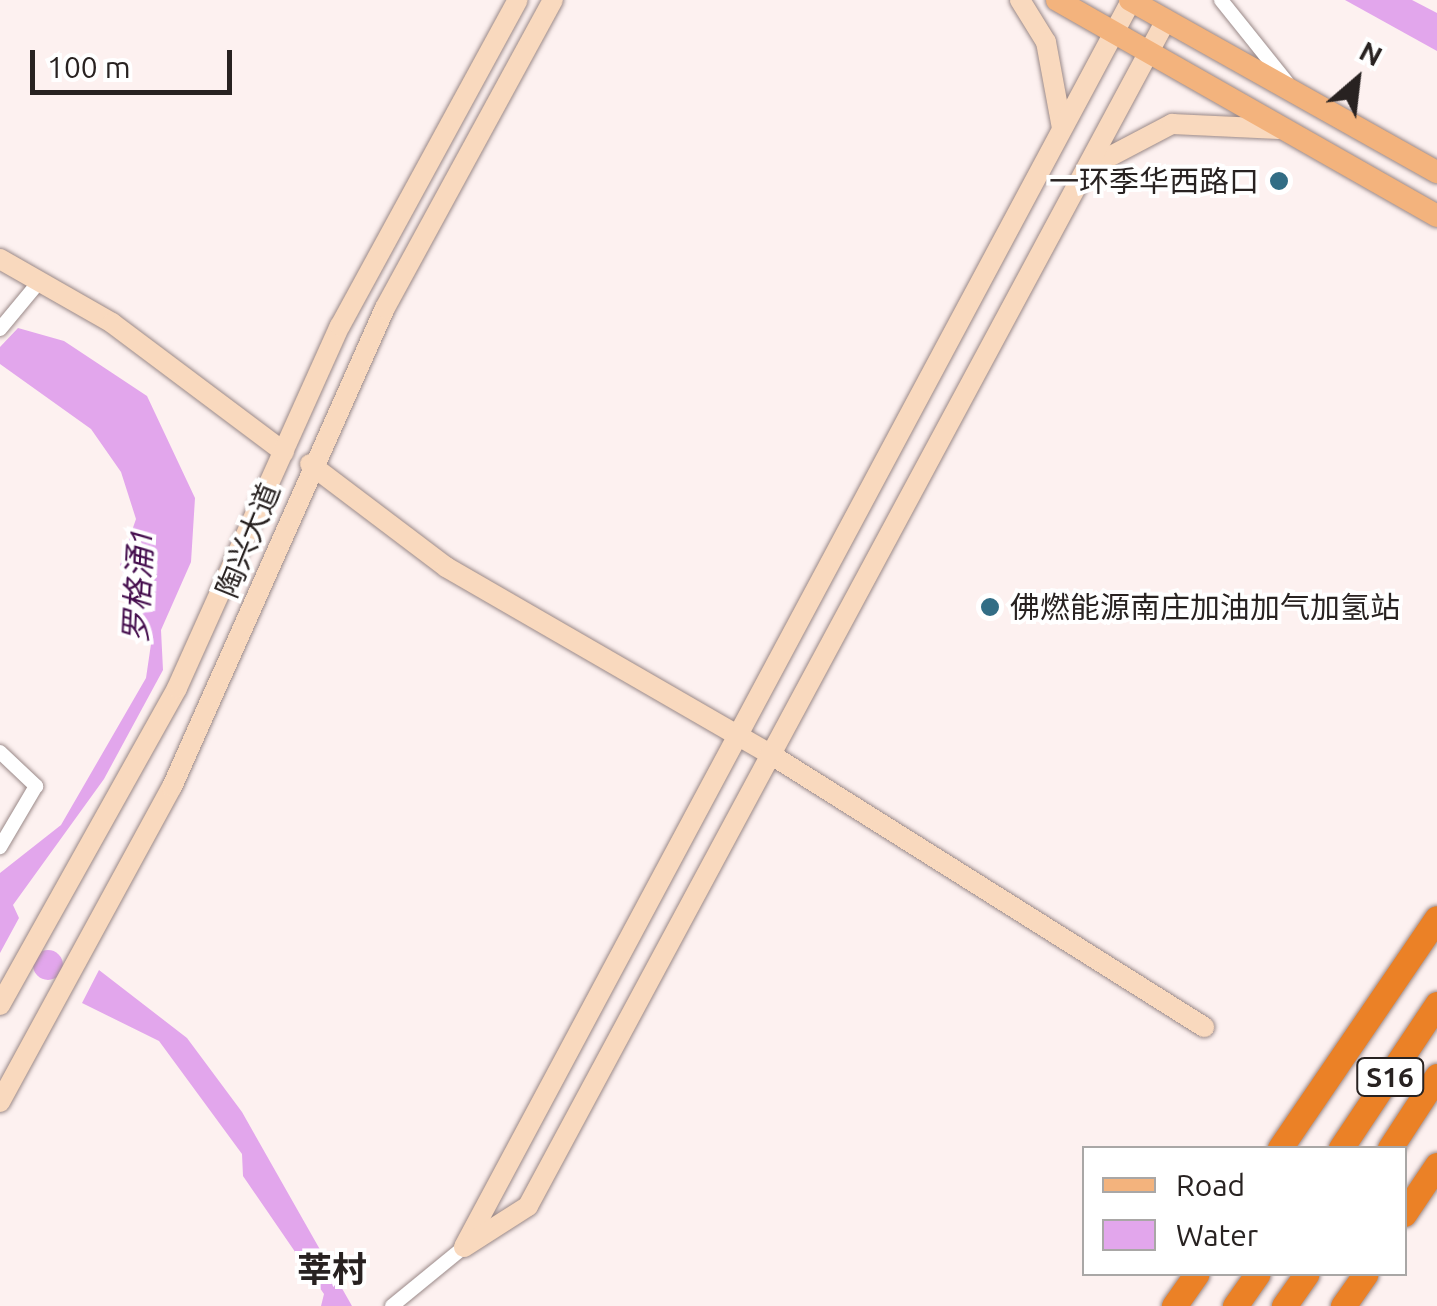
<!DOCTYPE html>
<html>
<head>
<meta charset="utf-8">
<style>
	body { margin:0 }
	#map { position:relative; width:1437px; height:1306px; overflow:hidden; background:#fdf1f0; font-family:Ubuntu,"Noto Sans SC",sans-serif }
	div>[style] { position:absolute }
	.water>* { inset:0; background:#e2a6ec }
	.round { border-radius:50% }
	.roads { filter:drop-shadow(0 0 2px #9a8988) drop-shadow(0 0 2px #9a8988) }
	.street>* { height:14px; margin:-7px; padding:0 7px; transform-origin:7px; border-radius:7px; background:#fff }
	.secondary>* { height:20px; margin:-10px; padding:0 10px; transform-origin:10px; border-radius:10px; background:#f9d9be }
	.primary>* { height:22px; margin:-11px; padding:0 11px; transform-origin:11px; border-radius:11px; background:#f3b37d }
	.highway>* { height:25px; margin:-12.5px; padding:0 12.5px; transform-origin:12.5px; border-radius:12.5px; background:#eb8126 }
	.dots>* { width:28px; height:28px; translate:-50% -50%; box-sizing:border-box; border:5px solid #fff; border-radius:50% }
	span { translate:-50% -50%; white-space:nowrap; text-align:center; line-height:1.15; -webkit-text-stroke:8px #fff; paint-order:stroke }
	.shield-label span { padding:2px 8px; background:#fff; border:2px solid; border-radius:8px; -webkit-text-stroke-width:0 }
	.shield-label { font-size:28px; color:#282221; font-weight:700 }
	.poi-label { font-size:30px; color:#282221 }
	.right { translate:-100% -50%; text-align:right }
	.left { translate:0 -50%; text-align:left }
	.street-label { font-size:30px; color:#282221 }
	.water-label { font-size:32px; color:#440d4d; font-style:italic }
	.quarter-label { font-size:35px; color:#282221; font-weight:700 }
	.legend { position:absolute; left:1082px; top:1146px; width:325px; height:130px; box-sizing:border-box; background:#fff; border:2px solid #a9a7a6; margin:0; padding:12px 18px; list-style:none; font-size:30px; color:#282221 }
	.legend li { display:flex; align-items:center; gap:20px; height:50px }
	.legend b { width:50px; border:2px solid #a9a7a6 }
	.north { position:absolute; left:1307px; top:30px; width:100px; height:100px; -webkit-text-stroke:8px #fff; paint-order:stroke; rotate:28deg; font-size:28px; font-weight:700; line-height:40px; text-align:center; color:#282221 }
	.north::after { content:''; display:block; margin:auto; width:35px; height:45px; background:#282221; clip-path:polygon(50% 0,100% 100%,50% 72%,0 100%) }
	.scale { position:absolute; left:30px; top:50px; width:202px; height:45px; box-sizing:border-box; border:5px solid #282221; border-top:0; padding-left:12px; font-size:30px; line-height:35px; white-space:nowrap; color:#282221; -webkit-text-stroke:8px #fff; paint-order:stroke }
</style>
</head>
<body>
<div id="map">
	<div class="water">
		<i style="clip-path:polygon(1345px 0,1412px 0,1437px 13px,1437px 51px)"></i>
		<i style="clip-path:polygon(18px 328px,64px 341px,147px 396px,195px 498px,191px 562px,161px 630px,163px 670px,104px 779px,13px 905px,19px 918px,0 953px,0 873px,61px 825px,146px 678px,151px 644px,120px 565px,136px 519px,121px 472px,91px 429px,0 364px,0 347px)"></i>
		<i class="round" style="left:33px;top:950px;width:30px;height:30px"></i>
		<i style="clip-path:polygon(99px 970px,187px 1038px,242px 1112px,352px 1306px,321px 1306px,324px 1294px,243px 1176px,242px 1154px,159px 1041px,82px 1003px)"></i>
	</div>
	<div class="roads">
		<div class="street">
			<i style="left:1221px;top:0;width:104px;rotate:51.3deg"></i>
			<i style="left:0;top:329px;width:61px;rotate:-50.3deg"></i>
			<i style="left:0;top:752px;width:50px;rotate:43.4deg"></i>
			<i style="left:36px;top:786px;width:71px;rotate:120.5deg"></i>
			<i style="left:392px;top:1306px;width:93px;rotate:-39.3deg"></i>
		</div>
		<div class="secondary">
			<i style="left:1020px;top:0;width:49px;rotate:58.2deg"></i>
			<i style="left:1046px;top:42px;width:87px;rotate:79.5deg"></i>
			<i style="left:1090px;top:167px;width:93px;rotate:-27.7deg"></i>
			<i style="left:1172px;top:124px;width:107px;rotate:2.7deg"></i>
			<i style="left:0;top:259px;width:129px;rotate:29.7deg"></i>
			<i style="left:112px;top:323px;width:215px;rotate:36.9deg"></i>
			<i style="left:310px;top:464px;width:171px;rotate:37.1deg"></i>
			<i style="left:446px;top:567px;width:374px;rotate:30deg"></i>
			<i style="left:770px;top:754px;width:513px;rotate:32.17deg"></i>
			<i style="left:0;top:1005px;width:363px;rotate:-60.8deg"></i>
			<i style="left:177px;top:688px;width:397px;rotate:-65.8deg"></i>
			<i style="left:340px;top:326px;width:371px;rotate:-61.4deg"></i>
			<i style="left:0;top:1102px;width:359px;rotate:-61.4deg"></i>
			<i style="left:172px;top:787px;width:524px;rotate:-66.03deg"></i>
			<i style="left:385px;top:308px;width:351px;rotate:-61.4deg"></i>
			<i style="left:465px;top:1245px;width:1411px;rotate:-61.84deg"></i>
			<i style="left:464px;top:1247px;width:76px;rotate:-32.6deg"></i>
			<i style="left:528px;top:1206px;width:1347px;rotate:-61.72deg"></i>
		</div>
		<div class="primary">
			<i style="left:1057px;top:0;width:437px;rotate:29.6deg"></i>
			<i style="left:1130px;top:0;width:352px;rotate:29.3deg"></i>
		</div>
		<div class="highway">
			<i style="left:1280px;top:1148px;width:278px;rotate:-55.7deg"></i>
			<i style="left:1341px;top:1148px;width:173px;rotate:-56.3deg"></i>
			<i style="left:1390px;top:1148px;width:86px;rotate:-56.9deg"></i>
			<i style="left:1404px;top:1214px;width:59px;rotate:-56deg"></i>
			<i style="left:1174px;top:1306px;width:39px;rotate:-55deg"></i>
			<i style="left:1235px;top:1306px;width:39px;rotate:-55deg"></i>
			<i style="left:1284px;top:1306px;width:39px;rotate:-55deg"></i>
			<i style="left:1343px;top:1306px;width:39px;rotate:-55deg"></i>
		</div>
	</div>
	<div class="dots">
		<i style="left:1279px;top:181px;background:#326d85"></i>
		<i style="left:990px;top:607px;background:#326d85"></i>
	</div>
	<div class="shield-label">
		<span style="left:1390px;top:1077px">S16</span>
	</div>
	<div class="poi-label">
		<span class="right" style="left:1259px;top:181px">一环季华西路口</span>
		<span class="left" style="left:1010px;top:607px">佛燃能源南庄加油加气加氢站</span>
	</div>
	<div class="street-label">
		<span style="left:248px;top:540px;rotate:-68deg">陶兴大道</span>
	</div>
	<div class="water-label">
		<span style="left:138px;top:586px;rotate:-87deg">罗格涌1</span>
	</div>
	<div class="quarter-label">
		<span style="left:332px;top:1269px">莘村</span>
	</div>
	<ul class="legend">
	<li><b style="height:12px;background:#f3b37d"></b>Road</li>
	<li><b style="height:28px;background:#e2a6ec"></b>Water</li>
	</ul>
	<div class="north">N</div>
	<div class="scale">100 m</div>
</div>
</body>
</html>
